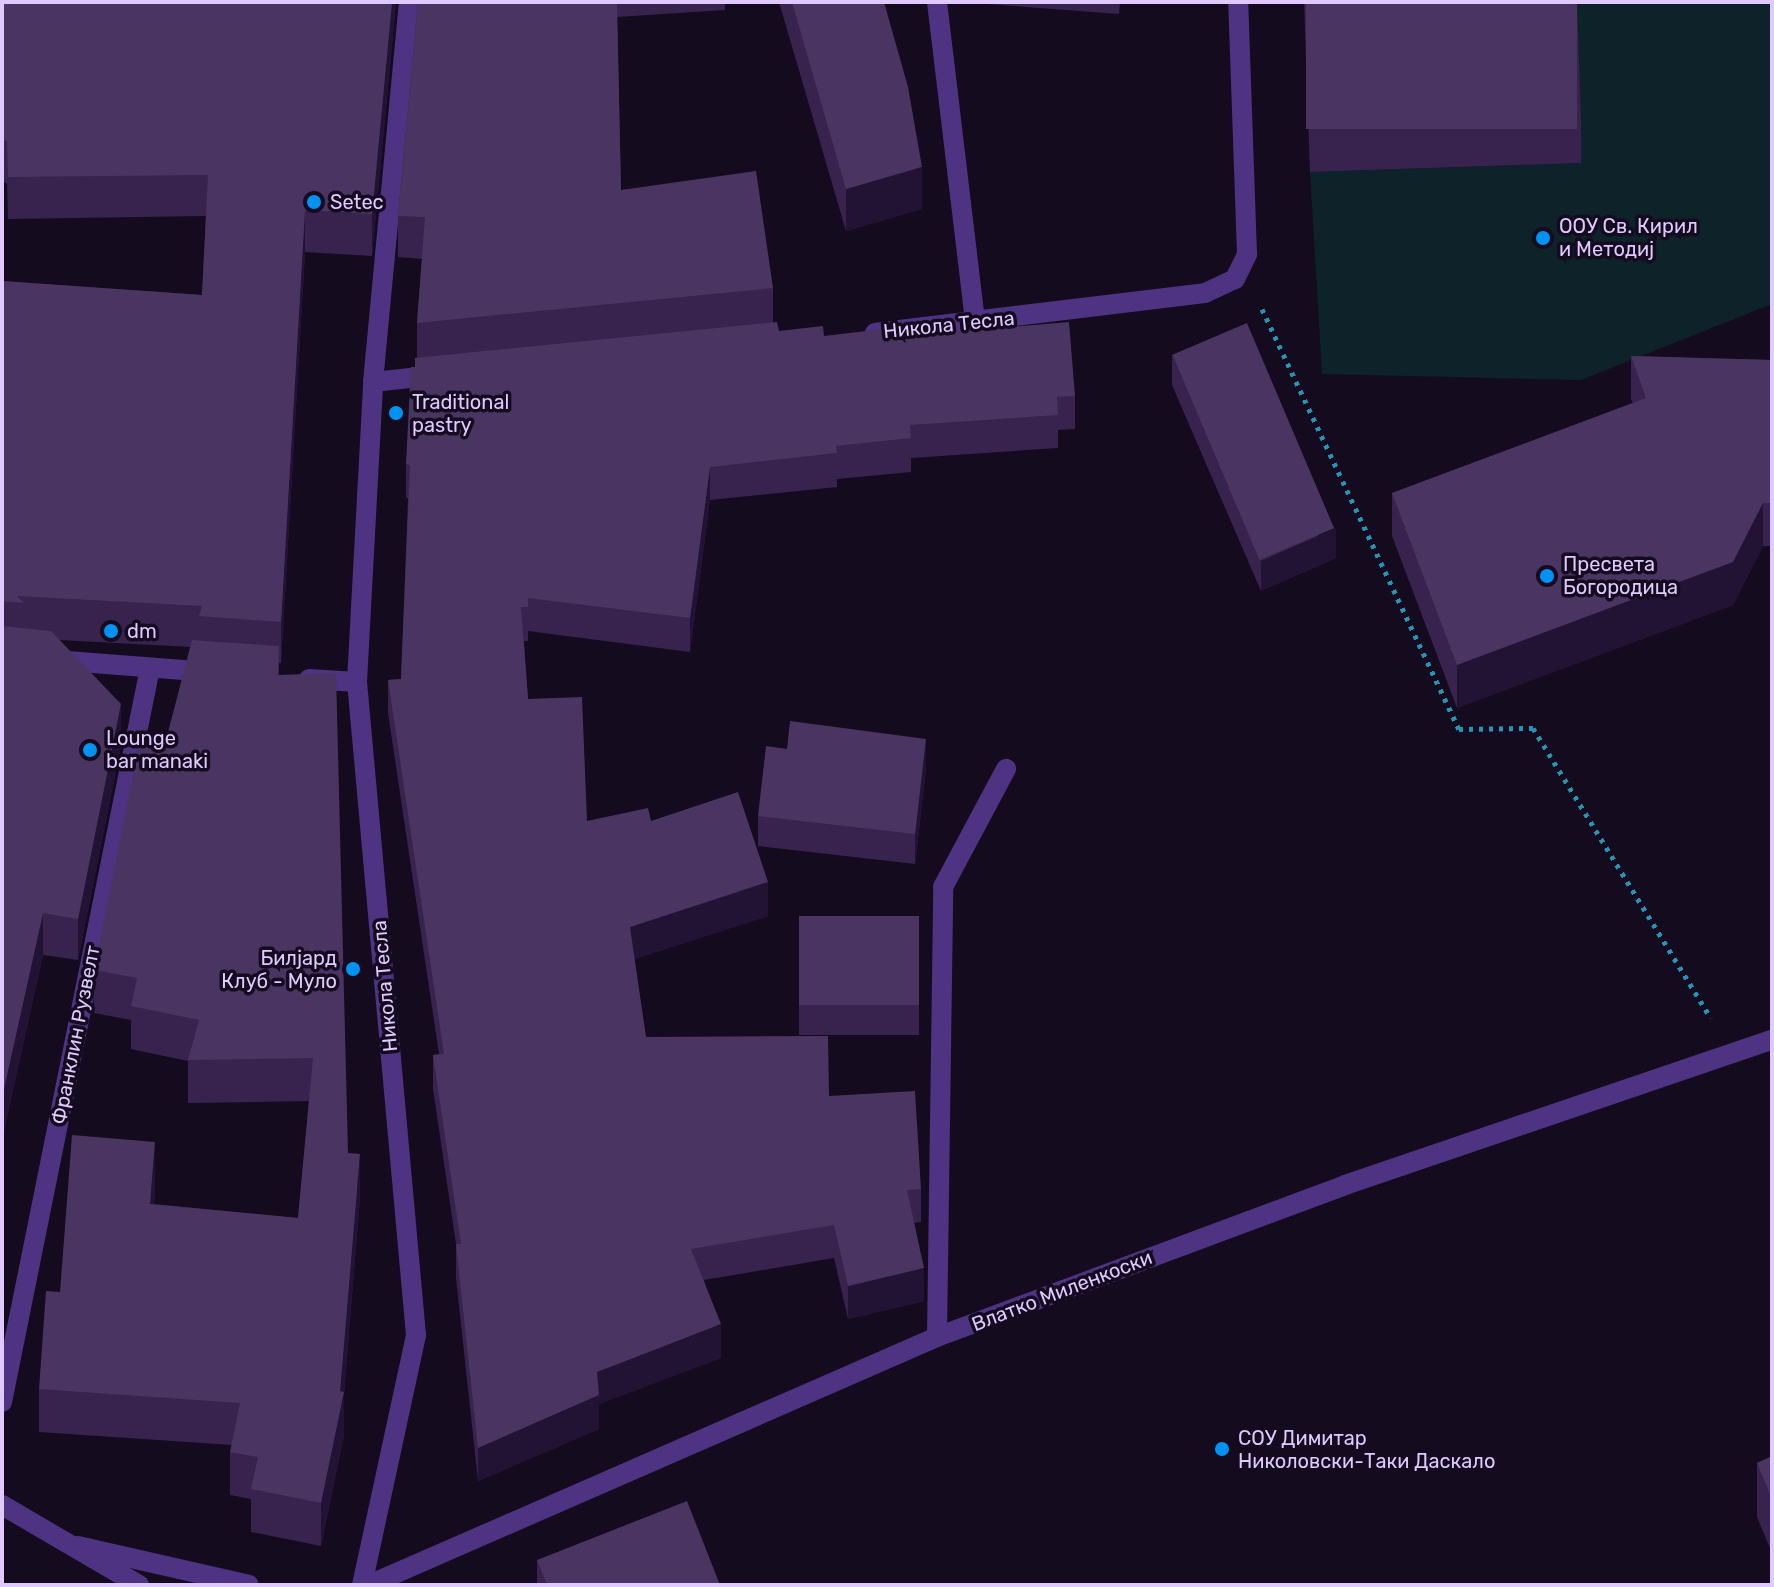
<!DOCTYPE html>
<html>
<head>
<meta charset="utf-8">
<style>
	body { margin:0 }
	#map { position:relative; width:1774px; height:1587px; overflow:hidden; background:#140b1f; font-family:Rubik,sans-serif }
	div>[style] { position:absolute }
	.green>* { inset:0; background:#0e2229 }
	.path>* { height:5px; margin-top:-2.5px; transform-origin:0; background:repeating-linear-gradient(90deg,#2694b6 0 4px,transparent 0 10px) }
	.pedestrian>* { height:20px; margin:-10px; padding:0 10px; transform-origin:10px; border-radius:10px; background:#4d3381 }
	.minor>* { height:20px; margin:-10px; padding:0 10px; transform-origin:10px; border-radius:10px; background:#4d3381 }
	.tertiary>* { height:20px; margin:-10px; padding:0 10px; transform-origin:10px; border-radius:10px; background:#4d3381 }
	.wall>* { inset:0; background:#38234e; transform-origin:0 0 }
	.shaded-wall>* { inset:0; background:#221233 }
	.building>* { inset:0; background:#4a3461; transform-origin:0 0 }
	.dots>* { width:22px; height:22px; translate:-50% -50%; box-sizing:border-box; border:4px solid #140b1f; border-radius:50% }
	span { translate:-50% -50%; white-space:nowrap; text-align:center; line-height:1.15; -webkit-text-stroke:7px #140b1f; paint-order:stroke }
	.poi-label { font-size:20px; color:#dfc9ff }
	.left { translate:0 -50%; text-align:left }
	.right { translate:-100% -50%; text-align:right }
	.street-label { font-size:20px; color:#dfc9ff }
	.frame { position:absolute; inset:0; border:4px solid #dfc9ff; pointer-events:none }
</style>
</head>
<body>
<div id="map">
	<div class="green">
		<i style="clip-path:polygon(1576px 2px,1772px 2px,1772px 304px,1581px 380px,1322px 374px,1310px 172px,1581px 163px)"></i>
	</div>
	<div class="path">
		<i style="left:1262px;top:309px;width:464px;rotate:64.9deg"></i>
		<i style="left:1459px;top:729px;width:74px;rotate:-0.8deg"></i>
		<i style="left:1533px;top:728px;width:340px;rotate:58.5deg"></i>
	</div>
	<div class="pedestrian">
		<i style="left:2px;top:656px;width:208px;rotate:4.4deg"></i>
		<i style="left:309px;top:679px;width:48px;rotate:3.6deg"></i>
		<i style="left:2px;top:1402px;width:749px;rotate:-78.6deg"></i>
	</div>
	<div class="minor">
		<i style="left:937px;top:2px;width:323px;rotate:83.2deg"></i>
		<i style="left:875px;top:333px;width:332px;rotate:-6.9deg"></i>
		<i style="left:1205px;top:293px;width:33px;rotate:-25deg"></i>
		<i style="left:1235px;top:279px;width:28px;rotate:-64deg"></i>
		<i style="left:1247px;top:254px;width:252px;rotate:-92deg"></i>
		<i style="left:373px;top:382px;width:64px;rotate:-6.2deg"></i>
		<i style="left:937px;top:1337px;width:450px;rotate:-89.2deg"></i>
		<i style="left:943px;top:887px;width:134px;rotate:-61.9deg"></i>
		<i style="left:78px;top:1546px;width:175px;rotate:12.8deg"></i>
		<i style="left:362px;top:1585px;width:256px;rotate:-77.8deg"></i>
		<i style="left:416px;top:1335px;width:656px;rotate:-95.16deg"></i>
		<i style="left:357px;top:682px;width:300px;rotate:-86.9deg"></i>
		<i style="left:373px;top:382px;width:382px;rotate:-84.6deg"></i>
		<i style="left:369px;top:1585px;width:620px;rotate:-23.59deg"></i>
		<i style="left:937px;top:1337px;width:435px;rotate:-20.4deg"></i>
		<i style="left:1345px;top:1185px;width:451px;rotate:-18.8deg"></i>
	</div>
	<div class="tertiary">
		<i style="left:2px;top:1505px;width:159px;rotate:30.3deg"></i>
	</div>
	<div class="wall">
		<i style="clip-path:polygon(2px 2px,396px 2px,372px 256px,305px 252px,281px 663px,279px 663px,279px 675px,348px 1153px,360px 1197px,344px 1394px,344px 1435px,321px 1546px,251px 1532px,251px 1499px,230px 1495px,230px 1452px,232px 1445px,39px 1432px,39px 1389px,60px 1292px,155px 1185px,154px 1204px,298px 1218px,309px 1101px,188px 1103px,188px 1061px,131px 1049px,131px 1020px,94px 1013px,94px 970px,164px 748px,191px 647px,59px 640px,121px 746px,78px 960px,43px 955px,2px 1140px,2px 281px,202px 295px,206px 216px,8px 219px,7px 183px,2px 182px)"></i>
		<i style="clip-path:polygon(418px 2px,725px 2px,725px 10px,617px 17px,621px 190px,773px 288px,773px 322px,779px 331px,824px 336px,901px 336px,1075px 396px,1075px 429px,1058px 430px,1058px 448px,911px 458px,911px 472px,837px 479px,837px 487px,710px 500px,690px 652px,528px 631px,528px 641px,524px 641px,528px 699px,587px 821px,651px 821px,768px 916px,634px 959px,646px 1037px,829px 1096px,921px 1189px,921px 1222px,914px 1223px,924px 1301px,848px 1319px,834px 1258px,704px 1280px,721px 1358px,599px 1404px,599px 1429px,478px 1481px,456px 1278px,456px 1244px,433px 1089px,433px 1055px,439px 1054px,388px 713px,388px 680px,401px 679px,408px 498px,406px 498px,406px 464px,415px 367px,417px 357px,417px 323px,422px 259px,398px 257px,398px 216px)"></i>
		<i style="clip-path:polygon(779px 2px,884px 2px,922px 209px,846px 231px)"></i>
		<i style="clip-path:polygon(961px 2px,1120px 2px,1119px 14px)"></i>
		<i style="clip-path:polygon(1304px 2px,1577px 2px,1581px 120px,1581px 163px,1310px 172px)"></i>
		<i style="clip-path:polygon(1172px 354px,1336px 558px,1261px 591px,1172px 385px)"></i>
		<i style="clip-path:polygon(1631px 356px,1772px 360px,1772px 546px,1763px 546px,1733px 605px,1457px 708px,1392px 536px,1392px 493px,1633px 403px,1631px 399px)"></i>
		<i style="clip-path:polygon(787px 749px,926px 769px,915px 864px,758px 846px,758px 816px)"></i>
		<i style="left:799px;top:916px;width:120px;height:119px"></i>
		<i style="clip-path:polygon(1772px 1456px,1772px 1553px,1757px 1517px,1757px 1463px)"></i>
		<i style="clip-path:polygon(537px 1560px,720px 1585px,537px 1585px)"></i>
	</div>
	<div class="shaded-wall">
		<i style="clip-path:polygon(392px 2px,396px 2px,372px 256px,372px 214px)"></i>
		<i style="clip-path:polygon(922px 167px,922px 209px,846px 231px,846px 189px)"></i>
		<i style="clip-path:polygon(305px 210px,305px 252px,281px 663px,281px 622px)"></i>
		<i style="clip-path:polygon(710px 467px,710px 500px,690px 652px,690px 618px)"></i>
		<i style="clip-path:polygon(1763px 503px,1763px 546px,1733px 605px,1457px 708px,1457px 665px)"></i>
		<i style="clip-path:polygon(1336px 528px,1336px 558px,1261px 591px,1261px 561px)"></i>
		<i style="clip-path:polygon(121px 704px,121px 746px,78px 960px,78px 919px)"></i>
		<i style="clip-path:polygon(926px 739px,926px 769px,915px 864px,915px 834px)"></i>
		<i style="clip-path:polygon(768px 882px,768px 916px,630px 960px,630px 927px)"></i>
		<i style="clip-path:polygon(43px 913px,43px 955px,2px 1140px,2px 1098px)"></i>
		<i style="clip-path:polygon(155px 1142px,155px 1185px,150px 1247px,150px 1204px)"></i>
		<i style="clip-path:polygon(360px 1154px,360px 1197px,344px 1394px,344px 1435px,321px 1546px,321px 1503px,340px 1391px)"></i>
		<i style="clip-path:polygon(924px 1268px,924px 1301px,848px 1319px,848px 1286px)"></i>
		<i style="clip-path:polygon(721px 1324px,721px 1358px,599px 1404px,599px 1429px,478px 1481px,478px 1448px,597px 1372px)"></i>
	</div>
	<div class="building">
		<i style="clip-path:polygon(2px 2px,392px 2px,372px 214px,305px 210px,281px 622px,199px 616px,202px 606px,17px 596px,24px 603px,2px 601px,2px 281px,202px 295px,208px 175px,8px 177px,7px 141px,2px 140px)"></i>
		<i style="clip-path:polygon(418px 2px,617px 2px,621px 190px,756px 171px,773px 288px,417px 323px,425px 217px,398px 216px)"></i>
		<i style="clip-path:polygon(792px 2px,884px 2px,908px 87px,922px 167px,846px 189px)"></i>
		<i style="left:1306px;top:2px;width:271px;height:127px"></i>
		<i style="clip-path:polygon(777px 322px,779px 331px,823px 326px,824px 336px,900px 327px,901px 336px,1069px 322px,1075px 396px,1057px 397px,1058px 415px,910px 425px,911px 438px,836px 446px,837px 453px,710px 467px,690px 618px,528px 598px,528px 607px,521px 607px,528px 699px,582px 697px,587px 821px,648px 808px,651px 821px,738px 792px,768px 882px,630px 927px,646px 1037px,828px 1036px,829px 1096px,915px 1091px,921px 1189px,907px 1190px,924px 1268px,848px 1286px,834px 1225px,691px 1249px,721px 1324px,597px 1372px,599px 1395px,478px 1448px,456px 1244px,461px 1244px,433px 1055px,444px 1054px,388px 680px,401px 679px,410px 465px,406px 464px,411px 367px,415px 367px,415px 358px)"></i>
		<i style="left:1247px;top:323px;width:223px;height:81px;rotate:67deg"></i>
		<i style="clip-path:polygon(1631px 356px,1772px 360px,1772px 503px,1763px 503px,1733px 562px,1457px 665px,1392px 493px,1646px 398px)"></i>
		<i style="clip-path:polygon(2px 626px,51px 631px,121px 704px,78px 919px,43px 913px,2px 1098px)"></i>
		<i style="clip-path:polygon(192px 640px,279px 646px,278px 675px,336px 673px,348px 1153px,360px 1154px,340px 1391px,344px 1392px,321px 1503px,251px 1489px,258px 1457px,230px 1452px,240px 1403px,39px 1389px,46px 1291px,60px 1292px,72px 1135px,155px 1142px,150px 1204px,298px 1218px,313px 1058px,188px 1060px,199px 1020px,131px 1006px,137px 978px,94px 970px,143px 726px,164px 748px)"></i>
		<i style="clip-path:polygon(790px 721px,926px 739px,915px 834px,758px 816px,766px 746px,787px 749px)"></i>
		<i style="left:799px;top:916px;width:120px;height:89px"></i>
		<i style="clip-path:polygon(1772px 1456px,1772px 1499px,1757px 1463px)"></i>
		<i style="clip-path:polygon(687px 1501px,720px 1585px,547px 1585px,537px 1560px)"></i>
	</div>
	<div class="dots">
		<i style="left:314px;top:202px;background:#0093f4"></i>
		<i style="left:1543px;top:238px;background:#0093f4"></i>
		<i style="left:396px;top:413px;background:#0093f4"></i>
		<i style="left:1547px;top:576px;background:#0093f4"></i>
		<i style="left:111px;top:631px;background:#0093f4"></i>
		<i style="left:90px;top:750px;background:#0093f4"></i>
		<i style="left:353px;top:969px;background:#0093f4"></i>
		<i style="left:1222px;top:1449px;background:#0093f4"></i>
	</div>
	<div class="poi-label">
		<span class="left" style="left:330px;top:202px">Setec</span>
		<span class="left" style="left:1559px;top:238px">ООУ Св. Кирил<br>и Методиј</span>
		<span class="left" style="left:412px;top:414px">Traditional<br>pastry</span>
		<span class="left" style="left:1563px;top:576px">Пресвета<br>Богородица</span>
		<span class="left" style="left:127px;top:631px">dm</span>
		<span class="left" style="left:106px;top:750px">Lounge<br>bar manaki</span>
		<span class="right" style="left:337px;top:970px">Билјард<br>Клуб - Муло</span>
		<span class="left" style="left:1238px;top:1450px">СОУ Димитар<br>Николовски-Таки Даскало</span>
	</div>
	<div class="street-label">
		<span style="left:949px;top:325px;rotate:-6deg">Никола Тесла</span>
		<span style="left:385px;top:986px;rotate:-95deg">Никола Тесла</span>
		<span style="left:76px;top:1035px;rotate:-79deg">Франклин Рузвелт</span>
		<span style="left:1062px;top:1291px;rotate:-21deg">Влатко Миленкоски</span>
	</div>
	<div class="frame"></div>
</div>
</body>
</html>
